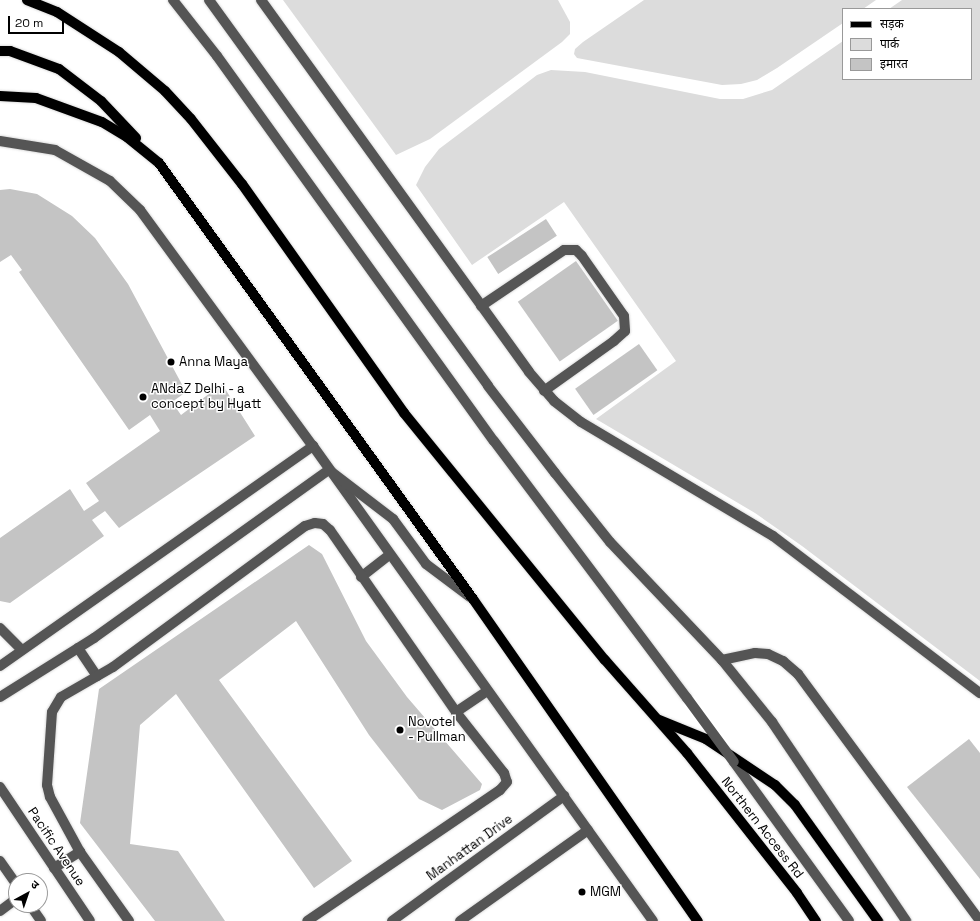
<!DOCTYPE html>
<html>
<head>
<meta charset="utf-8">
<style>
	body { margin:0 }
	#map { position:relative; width:980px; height:921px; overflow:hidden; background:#fff; font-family:"Space Grotesk","Noto Sans Devanagari",sans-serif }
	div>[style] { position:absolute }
	.green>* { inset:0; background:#dcdcdc }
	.building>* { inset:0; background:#c4c4c4; transform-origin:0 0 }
	.roads { filter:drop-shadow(0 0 1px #dbdbdb) drop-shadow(0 0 1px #dbdbdb) }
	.minor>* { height:10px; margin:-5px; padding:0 5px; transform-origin:5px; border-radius:5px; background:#555 }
	.major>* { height:10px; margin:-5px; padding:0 5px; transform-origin:5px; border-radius:5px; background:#000 }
	.minor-bridge>* { height:10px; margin:-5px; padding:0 5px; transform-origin:5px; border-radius:5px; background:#555 }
	.dots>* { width:11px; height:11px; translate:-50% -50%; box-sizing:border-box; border:2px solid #fff; border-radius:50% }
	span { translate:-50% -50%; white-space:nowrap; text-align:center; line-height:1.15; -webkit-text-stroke:3px #fff; paint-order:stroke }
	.poi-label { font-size:13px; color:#000 }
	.left { translate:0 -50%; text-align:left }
	.street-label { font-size:13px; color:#000 }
	.legend { position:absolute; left:842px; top:8px; width:130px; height:72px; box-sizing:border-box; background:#fff; border:1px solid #999; margin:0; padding:5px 7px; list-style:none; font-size:12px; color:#000 }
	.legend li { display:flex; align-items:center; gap:8px; height:20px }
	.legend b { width:20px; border:1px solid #999 }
	.north { position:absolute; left:8px; top:873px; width:40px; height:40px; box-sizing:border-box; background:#fff; border:1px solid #999; border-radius:50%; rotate:40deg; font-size:11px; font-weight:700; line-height:16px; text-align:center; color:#000 }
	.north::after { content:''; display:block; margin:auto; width:14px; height:18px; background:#000; clip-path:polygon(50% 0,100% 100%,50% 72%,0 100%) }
	.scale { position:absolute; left:8px; top:16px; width:56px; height:18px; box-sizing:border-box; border:2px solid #000; border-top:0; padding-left:5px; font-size:12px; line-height:14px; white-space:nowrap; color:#000; -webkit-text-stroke:3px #fff; paint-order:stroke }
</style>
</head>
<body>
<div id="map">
	<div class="green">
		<i style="clip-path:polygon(283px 0,558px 0,570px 22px,570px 34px,562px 42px,430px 139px,396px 155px)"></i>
		<i style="clip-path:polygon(644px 0,876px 0,863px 9px,843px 9px,843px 23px,777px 68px,757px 80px,741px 84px,722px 85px,577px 58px,574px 54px,575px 49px,583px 42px)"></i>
		<i style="clip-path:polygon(902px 0,980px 0,980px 681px,802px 546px,755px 513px,596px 419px,676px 361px,564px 202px,472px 265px,416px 185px,425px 167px,439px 149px,537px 75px,551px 70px,585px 72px,720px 99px,743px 99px,772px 90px,843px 41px,843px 79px,971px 79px,971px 9px,889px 9px)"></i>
	</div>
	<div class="building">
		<i style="clip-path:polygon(10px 189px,37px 194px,72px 216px,95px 238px,128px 284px,186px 392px,172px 402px,181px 415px,222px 384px,255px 436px,119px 528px,105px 511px,92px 520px,104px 536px,10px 603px,0 601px,0 538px,70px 489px,84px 511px,99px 501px,86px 483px,160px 431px,150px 415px,129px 430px,19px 272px,22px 270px,11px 255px,0 262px,0 190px)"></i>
		<i style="left:546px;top:219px;width:20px;height:70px;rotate:57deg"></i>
		<i style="left:576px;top:261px;width:73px;height:71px;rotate:55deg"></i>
		<i style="left:639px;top:344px;width:32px;height:78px;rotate:55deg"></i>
		<i style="clip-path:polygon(309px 545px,322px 554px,366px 641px,407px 697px,482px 784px,480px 790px,442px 810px,419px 799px,369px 735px,296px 621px,219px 680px,352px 861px,314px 888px,176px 694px,140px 725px,130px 844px,178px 851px,225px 921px,155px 921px,80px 823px,99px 689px)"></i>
		<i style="clip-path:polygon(969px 739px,980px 753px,980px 879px,907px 787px)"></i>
	</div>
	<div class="roads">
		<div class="minor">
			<i style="left:173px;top:0;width:71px;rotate:51.8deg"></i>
			<i style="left:217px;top:56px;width:474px;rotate:54.3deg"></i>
			<i style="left:494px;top:441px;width:321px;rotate:53.1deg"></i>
			<i style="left:209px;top:0;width:476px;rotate:54.1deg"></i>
			<i style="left:488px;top:386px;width:110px;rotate:52.4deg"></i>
			<i style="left:555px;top:473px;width:88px;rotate:51.4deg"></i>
			<i style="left:610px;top:542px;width:163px;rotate:46.5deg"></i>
			<i style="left:722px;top:660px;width:80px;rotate:51.1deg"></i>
			<i style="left:772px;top:722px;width:240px;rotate:56deg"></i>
			<i style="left:261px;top:0;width:458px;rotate:54.2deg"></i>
			<i style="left:529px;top:372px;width:38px;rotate:49deg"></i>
			<i style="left:554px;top:401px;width:34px;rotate:38deg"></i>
			<i style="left:581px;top:422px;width:223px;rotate:30.7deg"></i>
			<i style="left:773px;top:536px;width:260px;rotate:37.2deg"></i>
			<i style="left:0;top:141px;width:56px;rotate:9.3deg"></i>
			<i style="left:55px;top:150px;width:63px;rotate:29.4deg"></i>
			<i style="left:110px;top:181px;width:42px;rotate:44deg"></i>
			<i style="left:140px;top:210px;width:293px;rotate:53.8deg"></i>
			<i style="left:313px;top:446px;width:584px;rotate:54.41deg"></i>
			<i style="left:481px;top:306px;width:100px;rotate:-34deg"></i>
			<i style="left:564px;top:250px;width:12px"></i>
			<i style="left:576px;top:250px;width:8px;rotate:45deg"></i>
			<i style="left:582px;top:256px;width:73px;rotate:55deg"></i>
			<i style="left:624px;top:316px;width:15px;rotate:86deg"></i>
			<i style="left:625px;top:331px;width:15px;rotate:138deg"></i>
			<i style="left:614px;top:341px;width:86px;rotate:144.5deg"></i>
			<i style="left:361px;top:577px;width:36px;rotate:-38deg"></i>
			<i style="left:0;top:628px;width:31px;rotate:45deg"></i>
			<i style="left:78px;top:648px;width:34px;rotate:56deg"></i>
			<i style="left:722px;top:660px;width:34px;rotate:-12deg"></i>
			<i style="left:755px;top:653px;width:13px;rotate:4deg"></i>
			<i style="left:768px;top:654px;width:17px;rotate:25deg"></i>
			<i style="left:783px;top:661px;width:20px;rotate:41deg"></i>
			<i style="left:798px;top:674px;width:307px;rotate:53.6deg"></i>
			<i style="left:0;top:666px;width:383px;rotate:-35.1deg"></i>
			<i style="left:0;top:697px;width:111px;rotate:-32.1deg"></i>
			<i style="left:94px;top:638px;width:289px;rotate:-35.6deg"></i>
			<i style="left:329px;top:470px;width:81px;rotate:37.4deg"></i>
			<i style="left:393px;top:519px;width:56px;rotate:53.7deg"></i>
			<i style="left:426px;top:564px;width:55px;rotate:36.9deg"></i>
			<i style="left:456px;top:712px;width:37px;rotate:-34deg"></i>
			<i style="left:734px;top:762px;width:196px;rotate:54.1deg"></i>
			<i style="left:0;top:787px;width:161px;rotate:56.1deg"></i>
			<i style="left:0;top:861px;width:28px;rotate:55deg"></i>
			<i style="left:54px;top:868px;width:31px;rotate:-32deg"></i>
			<i style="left:30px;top:905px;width:19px;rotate:55deg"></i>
			<i style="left:0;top:911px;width:20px;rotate:-37deg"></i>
			<i style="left:129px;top:921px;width:85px;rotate:-125.4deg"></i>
			<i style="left:80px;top:852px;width:63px;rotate:-118.6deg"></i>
			<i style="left:50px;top:797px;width:12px;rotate:-104deg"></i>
			<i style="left:47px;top:785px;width:73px;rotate:-86.1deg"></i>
			<i style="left:52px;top:712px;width:17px;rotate:-59deg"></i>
			<i style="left:61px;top:697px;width:60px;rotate:-30deg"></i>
			<i style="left:113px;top:667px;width:238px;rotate:-36.3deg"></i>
			<i style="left:305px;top:526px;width:10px;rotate:-17deg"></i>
			<i style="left:315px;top:523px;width:8px;rotate:7deg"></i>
			<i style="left:323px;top:524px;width:9px;rotate:41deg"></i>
			<i style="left:330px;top:530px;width:221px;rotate:55.3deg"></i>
			<i style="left:456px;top:712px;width:78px;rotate:51.8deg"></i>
			<i style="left:504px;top:773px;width:9px;rotate:72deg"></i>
			<i style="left:507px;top:782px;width:11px;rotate:131deg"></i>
			<i style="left:500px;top:790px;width:233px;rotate:145.8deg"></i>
			<i style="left:392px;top:921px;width:213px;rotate:-36deg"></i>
			<i style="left:460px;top:921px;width:157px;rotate:-35.4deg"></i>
		</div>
		<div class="major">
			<i style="left:27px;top:0;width:32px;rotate:22deg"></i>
			<i style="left:57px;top:12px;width:74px;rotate:32.8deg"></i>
			<i style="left:119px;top:52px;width:60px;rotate:40.3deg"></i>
			<i style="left:165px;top:91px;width:38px;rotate:47deg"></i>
			<i style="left:191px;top:119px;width:83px;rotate:51.9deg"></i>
			<i style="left:242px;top:184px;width:281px;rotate:54.7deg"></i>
			<i style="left:404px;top:413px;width:318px;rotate:50.9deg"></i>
			<i style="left:605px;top:660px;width:124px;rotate:48.6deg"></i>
			<i style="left:687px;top:753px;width:178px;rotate:51.8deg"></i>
			<i style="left:797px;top:893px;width:34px;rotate:56deg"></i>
			<i style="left:0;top:51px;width:10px"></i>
			<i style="left:10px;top:51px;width:52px;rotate:20.2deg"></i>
			<i style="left:59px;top:69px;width:53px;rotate:37.3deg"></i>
			<i style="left:101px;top:101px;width:51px;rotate:46.6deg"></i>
			<i style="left:0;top:96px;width:36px;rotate:3deg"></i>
			<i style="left:36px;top:98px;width:70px;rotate:20deg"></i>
			<i style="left:102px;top:122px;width:29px;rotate:31deg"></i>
			<i style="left:127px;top:137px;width:41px;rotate:39.1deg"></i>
			<i style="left:159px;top:163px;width:537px;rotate:54.24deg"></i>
			<i style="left:473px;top:599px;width:393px;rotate:55.1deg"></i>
			<i style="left:659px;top:720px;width:51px;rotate:22deg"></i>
			<i style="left:706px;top:739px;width:83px;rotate:33.7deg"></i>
			<i style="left:775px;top:785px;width:28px;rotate:45deg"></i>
			<i style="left:795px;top:805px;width:143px;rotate:54.4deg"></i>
		</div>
	</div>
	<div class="minor-bridge">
		<i style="left:687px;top:698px;width:79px;rotate:53.7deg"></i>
	</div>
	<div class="dots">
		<i style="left:171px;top:362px;background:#000"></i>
		<i style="left:143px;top:397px;background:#000"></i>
		<i style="left:400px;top:730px;background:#000"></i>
		<i style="left:582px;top:892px;background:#000"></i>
	</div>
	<div class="poi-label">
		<span class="left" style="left:179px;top:362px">Anna Maya</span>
		<span class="left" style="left:151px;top:397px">ANdaZ Delhi - a<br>concept by Hyatt</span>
		<span class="left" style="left:408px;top:730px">Novotel<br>- Pullman</span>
		<span class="left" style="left:590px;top:892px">MGM</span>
	</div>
	<div class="street-label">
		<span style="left:762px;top:828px;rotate:52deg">Northern Access Rd</span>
		<span style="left:56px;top:847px;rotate:56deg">Pacific Avenue</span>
		<span style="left:470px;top:848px;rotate:-36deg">Manhattan Drive</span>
	</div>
	<ul class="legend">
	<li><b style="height:5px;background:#000"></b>सड़क</li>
	<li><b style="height:11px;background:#dcdcdc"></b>पार्क</li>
	<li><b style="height:11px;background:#c4c4c4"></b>इमारत</li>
	</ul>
	<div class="north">उ</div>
	<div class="scale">20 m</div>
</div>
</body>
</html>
